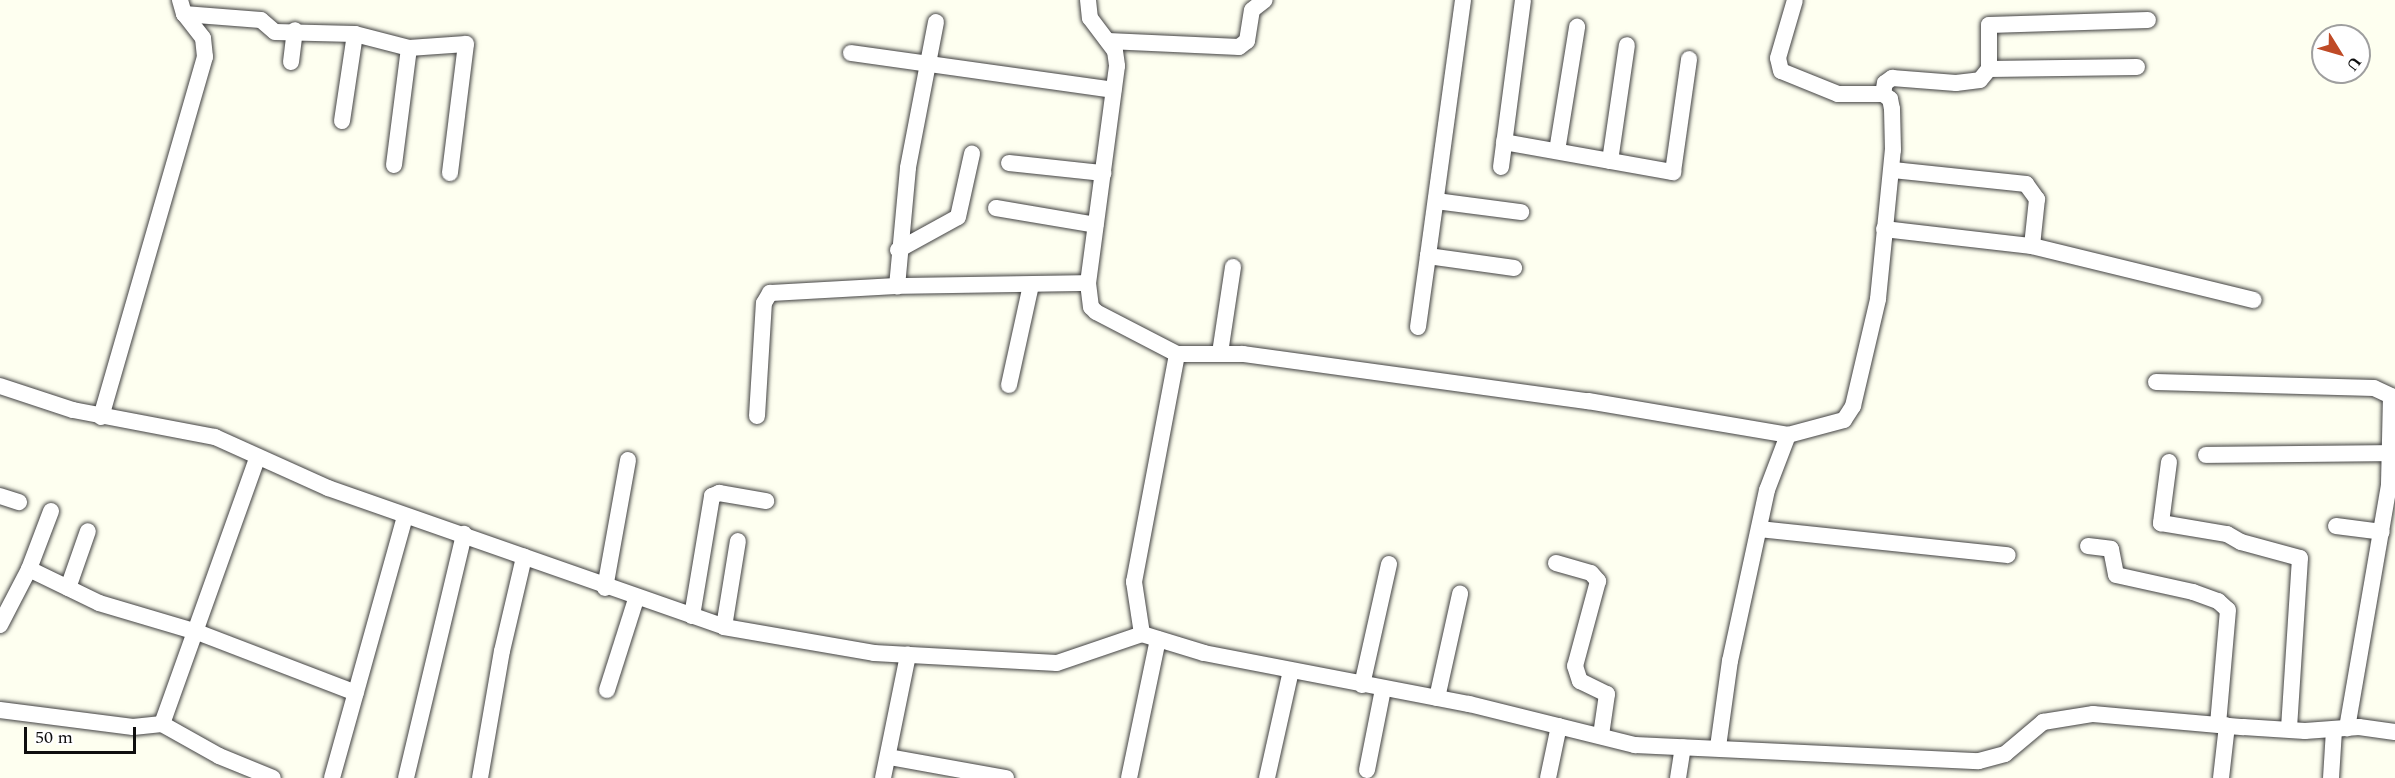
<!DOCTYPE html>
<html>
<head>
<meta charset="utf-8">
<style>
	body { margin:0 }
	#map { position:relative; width:2395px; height:778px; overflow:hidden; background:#fefff0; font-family:Spectral,serif }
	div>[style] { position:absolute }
	.roads { filter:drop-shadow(0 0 2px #424242) drop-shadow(0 0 2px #424242) }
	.minor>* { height:16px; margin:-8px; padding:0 8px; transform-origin:8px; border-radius:8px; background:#fff }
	span { translate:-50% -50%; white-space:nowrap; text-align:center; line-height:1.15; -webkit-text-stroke:6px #fff; paint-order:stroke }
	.north { position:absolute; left:2311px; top:24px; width:60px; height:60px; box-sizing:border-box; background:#fff; border:2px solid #9f9f9f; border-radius:50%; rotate:127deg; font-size:16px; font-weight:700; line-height:24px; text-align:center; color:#0f0f0f }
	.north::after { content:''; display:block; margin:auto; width:21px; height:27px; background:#bf4a26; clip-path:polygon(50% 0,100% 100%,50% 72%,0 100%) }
	.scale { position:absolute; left:24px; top:727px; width:112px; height:27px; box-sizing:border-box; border:3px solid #0f0f0f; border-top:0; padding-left:8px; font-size:18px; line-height:21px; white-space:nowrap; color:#0f0f0f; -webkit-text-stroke:4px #fff; paint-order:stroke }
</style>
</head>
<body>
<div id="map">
	<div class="roads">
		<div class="minor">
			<i style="left:1088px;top:0;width:18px;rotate:84deg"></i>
			<i style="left:1090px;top:18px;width:41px;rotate:52.9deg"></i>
			<i style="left:1115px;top:51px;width:15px;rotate:82deg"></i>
			<i style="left:1117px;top:66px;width:219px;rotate:97.6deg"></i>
			<i style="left:1088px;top:283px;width:24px;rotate:83deg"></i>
			<i style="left:1091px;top:307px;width:7px;rotate:45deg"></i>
			<i style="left:1096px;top:312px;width:91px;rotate:27.4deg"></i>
			<i style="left:1177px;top:354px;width:66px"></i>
			<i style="left:1243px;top:354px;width:348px;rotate:7.8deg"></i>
			<i style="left:1588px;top:401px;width:203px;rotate:9.6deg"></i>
			<i style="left:1788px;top:435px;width:58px;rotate:-15deg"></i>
			<i style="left:1844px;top:420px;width:17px;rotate:-57deg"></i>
			<i style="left:1853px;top:406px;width:110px;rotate:-76.8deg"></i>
			<i style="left:1878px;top:299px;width:150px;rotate:-84.3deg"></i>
			<i style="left:1893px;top:150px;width:41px;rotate:-91.4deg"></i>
			<i style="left:1892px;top:109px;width:10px;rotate:-101deg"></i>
			<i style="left:1890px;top:99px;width:9px;rotate:-144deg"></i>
			<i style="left:1883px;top:94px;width:45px;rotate:180deg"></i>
			<i style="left:1838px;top:94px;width:61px;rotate:-158deg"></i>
			<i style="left:1781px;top:71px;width:13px;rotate:-103deg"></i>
			<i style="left:1778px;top:58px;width:60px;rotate:-73.7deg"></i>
			<i style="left:1463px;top:0;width:258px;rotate:97.8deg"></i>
			<i style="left:1428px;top:256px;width:87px;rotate:7.9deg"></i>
			<i style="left:184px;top:14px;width:77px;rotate:4.5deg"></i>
			<i style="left:261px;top:20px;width:18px;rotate:41deg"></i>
			<i style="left:275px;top:32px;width:80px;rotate:1.4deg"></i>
			<i style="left:355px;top:34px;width:56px;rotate:14.5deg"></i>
			<i style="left:409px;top:48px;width:57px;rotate:-4deg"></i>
			<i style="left:466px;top:44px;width:130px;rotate:97.1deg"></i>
			<i style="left:936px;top:22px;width:149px;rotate:100.9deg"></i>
			<i style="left:908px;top:168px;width:119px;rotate:95.3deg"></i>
			<i style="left:897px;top:286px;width:191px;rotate:-0.9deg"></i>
			<i style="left:1108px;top:41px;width:131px;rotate:2.6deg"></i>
			<i style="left:1239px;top:47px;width:10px;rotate:-37deg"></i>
			<i style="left:1247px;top:41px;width:31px;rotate:-81deg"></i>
			<i style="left:1252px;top:10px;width:16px;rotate:-38deg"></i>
			<i style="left:851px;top:53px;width:265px;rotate:8deg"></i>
			<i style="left:291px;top:62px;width:32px;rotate:-83deg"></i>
			<i style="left:1989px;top:69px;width:148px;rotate:-0.8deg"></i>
			<i style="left:1883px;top:94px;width:11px;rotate:-80deg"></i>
			<i style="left:1885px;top:83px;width:9px;rotate:-36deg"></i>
			<i style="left:1892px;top:78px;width:64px;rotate:4.5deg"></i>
			<i style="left:1956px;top:83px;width:24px;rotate:-7deg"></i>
			<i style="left:1980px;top:80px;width:14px;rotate:-51deg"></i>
			<i style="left:1989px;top:69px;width:44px;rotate:-90deg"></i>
			<i style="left:1989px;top:25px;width:159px;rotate:-1.8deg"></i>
			<i style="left:342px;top:121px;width:88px;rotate:-81.5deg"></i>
			<i style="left:1504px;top:142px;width:172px;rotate:10.1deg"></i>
			<i style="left:1673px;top:172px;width:114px;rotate:-81.9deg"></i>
			<i style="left:1557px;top:151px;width:126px;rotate:-80.8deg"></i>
			<i style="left:1610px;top:161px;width:117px;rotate:-81.7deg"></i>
			<i style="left:1009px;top:163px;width:95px;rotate:6.1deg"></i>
			<i style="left:394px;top:165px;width:118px;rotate:-82.7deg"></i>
			<i style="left:1501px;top:167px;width:168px;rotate:-82.5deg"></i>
			<i style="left:1893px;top:170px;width:134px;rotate:6deg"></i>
			<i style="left:2026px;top:184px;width:19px;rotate:54deg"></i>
			<i style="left:2037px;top:199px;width:47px;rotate:96.1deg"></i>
			<i style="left:1436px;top:201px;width:86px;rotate:7.4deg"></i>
			<i style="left:996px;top:208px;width:101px;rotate:9.6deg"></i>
			<i style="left:1884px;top:229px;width:149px;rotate:6.6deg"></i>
			<i style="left:2032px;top:246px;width:228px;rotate:13.7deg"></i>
			<i style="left:898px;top:250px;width:68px;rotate:-28.8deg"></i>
			<i style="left:958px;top:217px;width:65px;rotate:-77.5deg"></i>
			<i style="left:1418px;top:327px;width:72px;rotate:-82deg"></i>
			<i style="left:1220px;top:353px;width:87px;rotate:-81.4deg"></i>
			<i style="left:2156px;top:382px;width:218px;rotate:1.6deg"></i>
			<i style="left:2374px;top:388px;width:19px;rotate:25deg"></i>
			<i style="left:2391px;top:396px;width:89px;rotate:91.3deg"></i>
			<i style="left:2389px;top:485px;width:247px;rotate:99.8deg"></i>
			<i style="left:1009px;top:385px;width:102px;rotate:-77.6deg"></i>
			<i style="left:0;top:386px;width:77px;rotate:18.2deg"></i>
			<i style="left:73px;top:410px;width:145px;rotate:10.8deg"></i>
			<i style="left:215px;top:437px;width:124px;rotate:24.3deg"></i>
			<i style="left:328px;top:488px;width:420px;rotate:19.3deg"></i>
			<i style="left:724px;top:627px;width:152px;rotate:9.8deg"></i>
			<i style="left:874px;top:653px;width:183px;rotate:3.1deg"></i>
			<i style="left:1057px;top:663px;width:90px;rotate:-18.8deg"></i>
			<i style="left:1142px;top:634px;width:65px;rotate:17deg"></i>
			<i style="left:1204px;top:653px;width:270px;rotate:10.9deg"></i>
			<i style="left:1469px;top:704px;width:171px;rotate:13.9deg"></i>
			<i style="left:1635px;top:745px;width:344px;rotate:2.7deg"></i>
			<i style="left:1979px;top:761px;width:27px;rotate:-15deg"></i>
			<i style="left:2005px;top:754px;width:50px;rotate:-40.1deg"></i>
			<i style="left:2043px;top:722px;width:51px;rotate:-9.1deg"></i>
			<i style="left:2093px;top:714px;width:151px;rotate:5deg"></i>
			<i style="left:2243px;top:727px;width:62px;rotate:3.7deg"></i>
			<i style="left:2305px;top:731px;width:54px;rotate:-4.2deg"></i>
			<i style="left:2359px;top:727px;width:36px;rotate:8deg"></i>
			<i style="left:757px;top:416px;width:113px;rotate:-86.5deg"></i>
			<i style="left:764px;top:303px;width:12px;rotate:-59deg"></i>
			<i style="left:770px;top:293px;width:127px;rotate:-3.2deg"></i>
			<i style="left:101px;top:417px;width:375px;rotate:-73.9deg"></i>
			<i style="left:205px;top:57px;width:19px;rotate:-96deg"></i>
			<i style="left:203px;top:38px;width:31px;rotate:-128deg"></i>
			<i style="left:184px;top:14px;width:15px;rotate:-106deg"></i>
			<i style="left:2206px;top:455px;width:186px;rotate:-0.6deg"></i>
			<i style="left:2169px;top:462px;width:62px;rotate:97.5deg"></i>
			<i style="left:2161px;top:523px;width:67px;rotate:9.5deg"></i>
			<i style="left:2227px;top:534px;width:16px;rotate:30deg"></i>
			<i style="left:2241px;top:542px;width:61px;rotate:15.2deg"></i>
			<i style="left:2300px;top:558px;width:171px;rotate:93.7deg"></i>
			<i style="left:0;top:496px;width:20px;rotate:18deg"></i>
			<i style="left:2336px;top:526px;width:46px;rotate:7.4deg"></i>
			<i style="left:1759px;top:529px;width:250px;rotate:6deg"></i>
			<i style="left:2088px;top:546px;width:23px;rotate:7deg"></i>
			<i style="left:2111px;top:549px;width:26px;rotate:79deg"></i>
			<i style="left:2116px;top:575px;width:79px;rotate:12.4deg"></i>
			<i style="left:2193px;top:592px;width:27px;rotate:20deg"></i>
			<i style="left:2218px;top:601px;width:13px;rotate:42deg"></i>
			<i style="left:2228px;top:610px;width:114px;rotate:95deg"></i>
			<i style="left:1556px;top:563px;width:36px;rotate:16deg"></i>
			<i style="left:1591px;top:573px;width:11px;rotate:49deg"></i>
			<i style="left:1598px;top:581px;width:88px;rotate:105.1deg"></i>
			<i style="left:1575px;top:666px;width:16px;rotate:72deg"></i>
			<i style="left:1580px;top:681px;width:30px;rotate:26deg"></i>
			<i style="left:1607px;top:694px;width:41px;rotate:98.3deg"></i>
			<i style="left:29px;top:569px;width:78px;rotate:25.9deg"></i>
			<i style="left:99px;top:603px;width:102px;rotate:16.5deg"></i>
			<i style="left:197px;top:632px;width:170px;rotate:21deg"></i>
			<i style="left:68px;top:588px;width:60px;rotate:-70.7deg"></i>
			<i style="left:605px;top:588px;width:130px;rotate:-79.8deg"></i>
			<i style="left:692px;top:616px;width:122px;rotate:-80.5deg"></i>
			<i style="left:712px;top:496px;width:8px;rotate:-23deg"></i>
			<i style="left:719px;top:493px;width:48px;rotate:9.7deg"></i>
			<i style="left:0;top:625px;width:63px;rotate:-62.6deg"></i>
			<i style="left:29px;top:569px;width:62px;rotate:-69.2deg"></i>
			<i style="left:724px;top:627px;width:87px;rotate:-80.8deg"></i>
			<i style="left:1142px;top:634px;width:53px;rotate:-98.7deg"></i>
			<i style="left:1134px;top:582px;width:232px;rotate:-79.3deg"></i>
			<i style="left:1362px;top:685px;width:124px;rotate:-77.4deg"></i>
			<i style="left:607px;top:690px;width:96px;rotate:-72.3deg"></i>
			<i style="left:1437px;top:698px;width:107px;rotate:-77.5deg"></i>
			<i style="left:0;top:710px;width:134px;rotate:7.3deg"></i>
			<i style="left:133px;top:727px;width:29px;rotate:-6deg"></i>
			<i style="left:162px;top:724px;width:282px;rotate:-70.3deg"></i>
			<i style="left:162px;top:724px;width:65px;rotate:29.3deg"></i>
			<i style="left:219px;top:756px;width:58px;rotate:22.2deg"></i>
			<i style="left:1718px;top:747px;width:87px;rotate:-82.1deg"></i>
			<i style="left:1730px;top:661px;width:175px;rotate:-77.8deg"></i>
			<i style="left:1767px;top:490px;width:59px;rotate:-69.1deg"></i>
			<i style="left:889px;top:757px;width:119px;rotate:10.2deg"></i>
			<i style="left:1367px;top:770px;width:83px;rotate:-78.8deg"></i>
			<i style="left:332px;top:778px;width:272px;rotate:-74.4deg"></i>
			<i style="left:406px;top:778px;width:251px;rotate:-76.6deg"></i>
			<i style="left:480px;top:778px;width:129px;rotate:-80.2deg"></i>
			<i style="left:502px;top:651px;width:97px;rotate:-76.8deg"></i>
			<i style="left:883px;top:778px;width:126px;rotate:-78.5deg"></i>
			<i style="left:1129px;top:778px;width:142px;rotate:-78.2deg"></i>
			<i style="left:1267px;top:778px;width:110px;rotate:-77.4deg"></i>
			<i style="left:1548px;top:778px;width:53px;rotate:-78.1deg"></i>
			<i style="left:1678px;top:778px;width:31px;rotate:-81deg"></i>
			<i style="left:2221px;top:778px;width:53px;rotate:-83.5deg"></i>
			<i style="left:2331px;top:778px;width:48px;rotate:-86.4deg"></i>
		</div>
	</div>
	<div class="north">U</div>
	<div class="scale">50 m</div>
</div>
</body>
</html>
